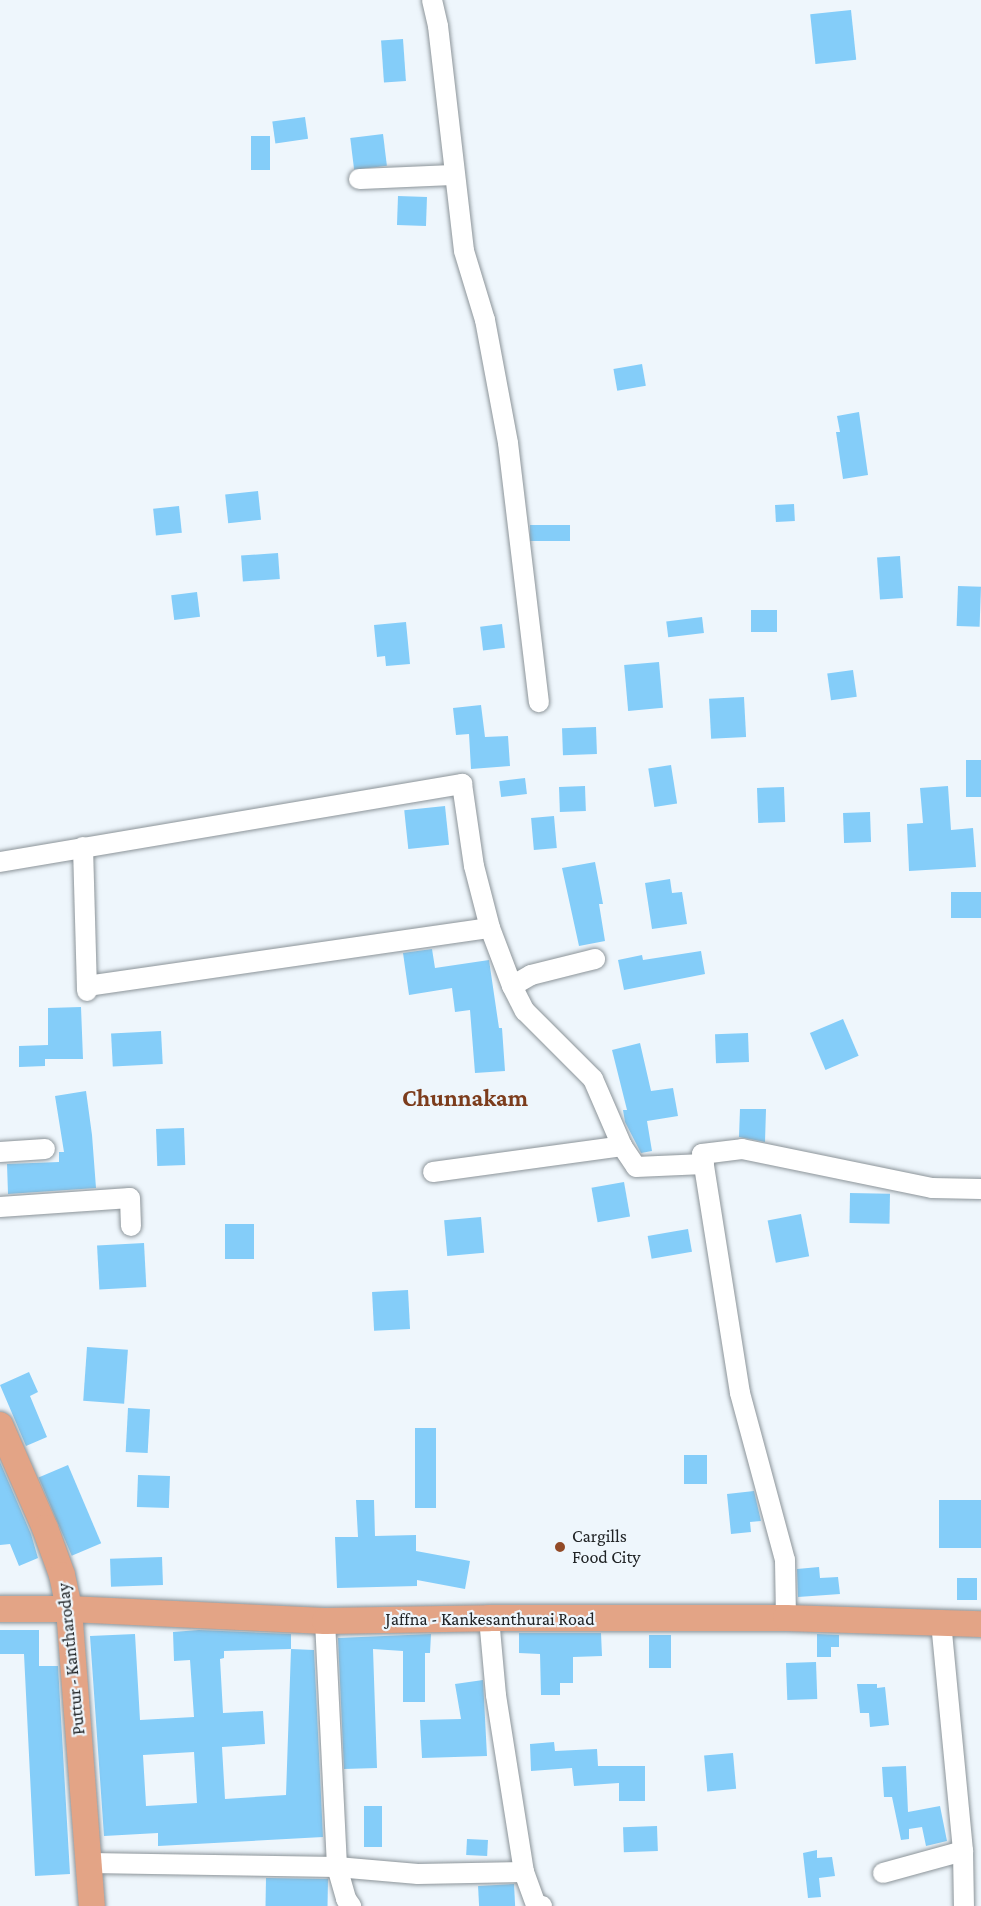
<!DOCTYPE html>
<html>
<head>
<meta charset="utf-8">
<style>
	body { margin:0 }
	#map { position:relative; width:981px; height:1906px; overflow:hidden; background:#eef6fc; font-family:"Crimson Pro",serif }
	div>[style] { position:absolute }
	.building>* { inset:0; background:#84cdf9; transform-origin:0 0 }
	.roads { filter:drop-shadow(0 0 2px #8c9499) drop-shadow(0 0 2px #8c9499) }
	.minor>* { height:20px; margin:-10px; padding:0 10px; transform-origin:10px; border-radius:10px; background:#fff }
	.major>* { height:26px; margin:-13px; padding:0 13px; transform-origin:13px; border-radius:13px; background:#e3a486 }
	.dots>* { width:16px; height:16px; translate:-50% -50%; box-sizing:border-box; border:3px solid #eef6fc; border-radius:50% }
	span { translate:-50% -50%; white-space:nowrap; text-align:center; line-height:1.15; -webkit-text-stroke:4.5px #eef6fc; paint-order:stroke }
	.poi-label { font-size:18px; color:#202325 }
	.left { translate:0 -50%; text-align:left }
	.street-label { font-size:18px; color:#202325 }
	.district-label { font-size:24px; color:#7c3c1c; font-weight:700 }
</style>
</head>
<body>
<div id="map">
	<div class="building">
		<i style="left:851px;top:10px;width:50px;height:41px;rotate:84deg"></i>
		<i style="left:403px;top:39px;width:42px;height:22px;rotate:86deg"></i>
		<i style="left:305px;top:117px;width:22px;height:33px;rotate:82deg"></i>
		<i style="left:383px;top:134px;width:32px;height:33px;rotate:83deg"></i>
		<i style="left:251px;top:136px;width:19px;height:34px"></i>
		<i style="left:398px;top:196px;width:29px;height:29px;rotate:2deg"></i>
		<i style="left:642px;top:364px;width:22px;height:29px;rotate:80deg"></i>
		<i style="clip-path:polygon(859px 412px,868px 475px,843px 479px,836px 432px,840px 432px,837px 416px)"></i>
		<i style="left:258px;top:491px;width:29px;height:33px;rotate:84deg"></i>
		<i style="left:794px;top:504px;width:17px;height:19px;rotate:87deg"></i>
		<i style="left:179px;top:506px;width:27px;height:26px;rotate:84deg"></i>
		<i style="left:570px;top:525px;width:16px;height:40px;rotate:90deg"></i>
		<i style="left:278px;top:553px;width:26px;height:37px;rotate:86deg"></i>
		<i style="left:900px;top:556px;width:42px;height:23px;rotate:86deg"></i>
		<i style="left:958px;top:586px;width:23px;height:40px;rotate:2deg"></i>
		<i style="left:197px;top:592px;width:25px;height:26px;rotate:83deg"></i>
		<i style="left:751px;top:610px;width:26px;height:22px"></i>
		<i style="left:702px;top:617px;width:16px;height:36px;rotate:83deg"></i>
		<i style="clip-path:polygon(406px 622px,410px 664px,386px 666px,385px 656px,377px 657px,374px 625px)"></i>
		<i style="left:502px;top:624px;width:24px;height:22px;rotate:83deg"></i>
		<i style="left:659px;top:662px;width:46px;height:35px;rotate:85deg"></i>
		<i style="left:853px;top:670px;width:27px;height:26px;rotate:82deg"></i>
		<i style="left:744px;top:697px;width:40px;height:35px;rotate:87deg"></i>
		<i style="clip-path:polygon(481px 705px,485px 737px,508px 736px,510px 766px,471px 769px,469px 734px,456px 735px,453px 708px)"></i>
		<i style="left:596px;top:727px;width:27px;height:34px;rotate:88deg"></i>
		<i style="left:981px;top:760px;width:37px;height:15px;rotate:90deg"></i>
		<i style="left:671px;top:765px;width:39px;height:23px;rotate:81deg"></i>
		<i style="left:525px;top:778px;width:16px;height:26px;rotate:83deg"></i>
		<i style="left:585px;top:786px;width:25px;height:26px;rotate:88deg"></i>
		<i style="clip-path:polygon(948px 786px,951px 830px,973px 828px,976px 867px,909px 871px,907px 824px,923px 823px,920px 788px)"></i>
		<i style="left:784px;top:787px;width:35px;height:27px;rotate:88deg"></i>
		<i style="left:445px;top:806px;width:39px;height:41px;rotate:84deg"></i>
		<i style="left:870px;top:812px;width:30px;height:27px;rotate:88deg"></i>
		<i style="left:554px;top:816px;width:32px;height:23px;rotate:85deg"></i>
		<i style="clip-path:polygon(595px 862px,603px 904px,599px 904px,605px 941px,579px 946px,562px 868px)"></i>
		<i style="clip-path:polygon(670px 879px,672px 893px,682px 892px,687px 924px,652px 929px,645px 883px)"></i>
		<i style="left:981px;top:892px;width:26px;height:30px;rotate:90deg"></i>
		<i style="clip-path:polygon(432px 949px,435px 968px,489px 960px,499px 1028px,502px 1028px,505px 1071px,475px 1073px,470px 1010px,455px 1012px,452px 988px,409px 995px,403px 953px)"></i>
		<i style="clip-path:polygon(701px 951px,705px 974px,624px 990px,618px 960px,642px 955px,643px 960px)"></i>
		<i style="clip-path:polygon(81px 1007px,83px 1059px,45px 1059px,45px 1066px,19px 1067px,19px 1046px,48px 1045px,48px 1008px)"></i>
		<i style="left:843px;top:1019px;width:40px;height:36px;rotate:67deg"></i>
		<i style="left:161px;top:1031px;width:33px;height:50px;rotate:87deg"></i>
		<i style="left:748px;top:1033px;width:29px;height:33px;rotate:88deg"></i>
		<i style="clip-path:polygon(640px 1043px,651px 1091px,673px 1088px,678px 1116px,647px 1121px,652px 1151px,641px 1153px,625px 1122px,623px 1110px,627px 1110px,612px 1050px)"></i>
		<i style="clip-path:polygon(86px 1091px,92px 1135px,96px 1188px,8px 1194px,7px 1164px,59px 1162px,59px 1152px,64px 1152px,55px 1096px)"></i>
		<i style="clip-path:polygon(740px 1109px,766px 1109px,765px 1142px,739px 1137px)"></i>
		<i style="left:184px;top:1128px;width:37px;height:28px;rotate:88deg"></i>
		<i style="left:624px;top:1182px;width:35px;height:33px;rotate:80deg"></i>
		<i style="left:850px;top:1193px;width:40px;height:30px;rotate:1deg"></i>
		<i style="left:801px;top:1214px;width:43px;height:34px;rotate:79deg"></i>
		<i style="left:481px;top:1217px;width:36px;height:37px;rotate:85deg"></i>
		<i style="left:225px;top:1224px;width:29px;height:35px"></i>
		<i style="left:688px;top:1229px;width:23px;height:41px;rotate:80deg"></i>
		<i style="left:144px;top:1243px;width:44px;height:47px;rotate:87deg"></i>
		<i style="left:408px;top:1290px;width:39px;height:36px;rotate:87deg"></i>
		<i style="left:87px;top:1347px;width:41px;height:54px;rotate:4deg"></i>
		<i style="clip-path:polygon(29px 1372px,38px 1392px,30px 1396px,47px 1437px,26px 1446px,0 1385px)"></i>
		<i style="left:128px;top:1408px;width:22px;height:44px;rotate:3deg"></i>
		<i style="left:415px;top:1428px;width:21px;height:80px"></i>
		<i style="left:684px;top:1455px;width:23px;height:29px"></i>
		<i style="clip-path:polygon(0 1462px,31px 1534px,38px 1558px,19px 1566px,10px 1544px,0 1545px)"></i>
		<i style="left:68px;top:1465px;width:85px;height:32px;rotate:67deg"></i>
		<i style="left:138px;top:1475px;width:32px;height:32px;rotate:2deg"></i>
		<i style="clip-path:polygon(754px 1491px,761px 1521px,750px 1522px,751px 1532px,731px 1534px,727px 1494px)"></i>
		<i style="clip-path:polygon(356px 1500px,374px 1500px,375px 1536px,416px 1535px,416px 1551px,470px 1561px,465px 1589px,417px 1580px,417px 1586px,337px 1588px,335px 1537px,358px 1537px)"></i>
		<i style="left:981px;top:1500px;width:48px;height:42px;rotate:90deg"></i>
		<i style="left:162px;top:1557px;width:28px;height:52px;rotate:88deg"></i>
		<i style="clip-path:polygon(819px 1567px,820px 1578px,838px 1577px,840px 1594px,798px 1597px,797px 1569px)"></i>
		<i style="left:957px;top:1578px;width:20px;height:22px"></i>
		<i style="clip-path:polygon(0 1630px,39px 1630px,39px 1666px,58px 1666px,70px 1874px,35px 1876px,24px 1654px,0 1654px)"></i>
		<i style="clip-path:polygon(evenodd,199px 1630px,291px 1634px,291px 1649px,314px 1650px,323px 1837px,158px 1846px,158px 1833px,104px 1836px,90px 1636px,135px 1634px,140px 1720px,194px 1717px,190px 1660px,174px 1661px,173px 1632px,199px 1630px,291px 1649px,286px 1795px,225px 1799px,222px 1747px,265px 1744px,263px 1711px,223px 1713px,220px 1659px,224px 1658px,224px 1651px,291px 1649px,199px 1630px,194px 1752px,197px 1803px,146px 1806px,143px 1755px,194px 1752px)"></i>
		<i style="clip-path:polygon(519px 1633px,601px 1633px,602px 1656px,573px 1657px,573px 1683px,560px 1683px,560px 1695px,541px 1695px,540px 1654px,519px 1653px)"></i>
		<i style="clip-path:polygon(431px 1634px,430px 1653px,425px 1653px,425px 1702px,403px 1702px,403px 1651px,373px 1649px,377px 1768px,344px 1769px,338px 1638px)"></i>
		<i style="clip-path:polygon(817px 1634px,839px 1635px,839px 1647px,831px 1647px,831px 1657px,817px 1657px)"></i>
		<i style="left:649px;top:1635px;width:22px;height:33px"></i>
		<i style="left:816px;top:1662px;width:37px;height:30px;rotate:88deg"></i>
		<i style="clip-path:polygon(483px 1680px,487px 1756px,422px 1758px,420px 1720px,461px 1719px,455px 1684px)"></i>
		<i style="clip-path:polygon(857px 1684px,877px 1684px,877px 1688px,885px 1687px,889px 1725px,870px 1727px,869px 1713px,860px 1713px)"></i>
		<i style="clip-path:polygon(554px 1742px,555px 1751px,597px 1749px,598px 1766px,645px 1766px,645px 1801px,619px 1801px,619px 1783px,574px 1786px,572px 1768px,531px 1771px,530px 1744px)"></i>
		<i style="left:733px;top:1753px;width:36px;height:29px;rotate:85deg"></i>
		<i style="clip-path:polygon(906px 1766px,908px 1812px,940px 1806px,947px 1841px,926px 1846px,922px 1827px,909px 1829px,909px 1839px,901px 1840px,892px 1797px,884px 1797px,882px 1767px)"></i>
		<i style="left:364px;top:1806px;width:18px;height:41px"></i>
		<i style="left:657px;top:1826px;width:25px;height:34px;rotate:88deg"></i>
		<i style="left:467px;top:1839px;width:21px;height:16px;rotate:3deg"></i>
		<i style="clip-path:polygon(817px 1850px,817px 1858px,832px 1857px,835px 1876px,819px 1878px,821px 1897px,808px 1898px,803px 1853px)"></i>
		<i style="left:266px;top:1878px;width:62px;height:28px;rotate:1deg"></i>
		<i style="left:514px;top:1884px;width:22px;height:36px;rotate:87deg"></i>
	</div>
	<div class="roads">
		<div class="minor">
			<i style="left:432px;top:0;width:27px;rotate:77deg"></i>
			<i style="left:438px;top:26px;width:226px;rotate:83.4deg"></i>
			<i style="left:464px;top:251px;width:72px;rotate:73.1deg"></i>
			<i style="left:485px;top:320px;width:125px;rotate:79.4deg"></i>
			<i style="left:508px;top:443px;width:261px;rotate:83.2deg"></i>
			<i style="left:359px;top:179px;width:95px;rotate:-2.4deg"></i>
			<i style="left:83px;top:847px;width:144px;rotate:88.4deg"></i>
			<i style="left:0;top:862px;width:469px;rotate:-9.6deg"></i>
			<i style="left:462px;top:784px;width:83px;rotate:81.7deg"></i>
			<i style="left:474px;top:866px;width:64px;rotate:75.5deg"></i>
			<i style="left:490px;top:928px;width:62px;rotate:69.2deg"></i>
			<i style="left:512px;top:986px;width:28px;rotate:63deg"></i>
			<i style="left:525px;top:1011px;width:96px;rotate:45deg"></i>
			<i style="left:593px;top:1079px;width:73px;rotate:66.6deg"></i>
			<i style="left:622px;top:1146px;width:25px;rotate:56deg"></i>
			<i style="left:636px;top:1167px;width:68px;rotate:-2.5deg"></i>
			<i style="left:87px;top:986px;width:407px;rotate:-8.2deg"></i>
			<i style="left:512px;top:986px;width:22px;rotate:-30deg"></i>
			<i style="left:531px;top:975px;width:66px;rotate:-14deg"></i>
			<i style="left:0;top:1152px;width:45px;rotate:-3.8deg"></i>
			<i style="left:433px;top:1172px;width:191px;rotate:-7.8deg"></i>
			<i style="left:0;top:1207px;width:130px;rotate:-4deg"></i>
			<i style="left:130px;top:1198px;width:28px;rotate:88deg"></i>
			<i style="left:786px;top:1618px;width:58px;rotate:-91deg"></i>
			<i style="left:785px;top:1560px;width:173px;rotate:-105.1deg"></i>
			<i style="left:740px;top:1393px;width:242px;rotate:-99deg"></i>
			<i style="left:702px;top:1154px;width:40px;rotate:-7.1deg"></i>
			<i style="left:742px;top:1149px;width:194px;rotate:11.6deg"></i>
			<i style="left:932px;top:1188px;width:49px;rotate:1.2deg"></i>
			<i style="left:325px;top:1621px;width:246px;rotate:87.2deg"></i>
			<i style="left:337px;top:1867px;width:33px;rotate:74deg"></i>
			<i style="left:346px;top:1899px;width:9px;rotate:54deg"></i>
			<i style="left:941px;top:1622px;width:230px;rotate:84.5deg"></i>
			<i style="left:963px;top:1851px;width:55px;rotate:89deg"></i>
			<i style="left:90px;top:1863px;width:247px;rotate:0.9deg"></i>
			<i style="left:337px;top:1867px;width:81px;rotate:4.9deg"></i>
			<i style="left:418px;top:1874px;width:106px;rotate:-1.1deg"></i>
			<i style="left:524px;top:1872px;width:179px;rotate:-99deg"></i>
			<i style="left:496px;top:1695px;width:77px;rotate:-95.2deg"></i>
			<i style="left:524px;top:1872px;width:35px;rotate:70deg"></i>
			<i style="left:536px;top:1905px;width:6px;rotate:9deg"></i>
			<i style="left:883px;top:1873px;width:83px;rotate:-15.4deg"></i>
		</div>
		<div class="major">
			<i style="left:0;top:1425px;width:112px;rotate:66.4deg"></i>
			<i style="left:45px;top:1528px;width:50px;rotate:70.1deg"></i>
			<i style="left:62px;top:1575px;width:35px;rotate:78deg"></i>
			<i style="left:69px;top:1609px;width:298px;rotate:85.6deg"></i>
			<i style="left:0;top:1609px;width:69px"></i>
			<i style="left:69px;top:1609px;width:256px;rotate:2.7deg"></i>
			<i style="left:325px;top:1621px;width:164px;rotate:-1deg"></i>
			<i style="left:489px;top:1618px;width:297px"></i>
			<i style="left:786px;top:1618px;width:195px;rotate:1.8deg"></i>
		</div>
	</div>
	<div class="dots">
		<i style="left:560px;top:1547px;background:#924a27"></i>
	</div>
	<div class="poi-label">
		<span class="left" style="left:572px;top:1547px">Cargills<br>Food City</span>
	</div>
	<div class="street-label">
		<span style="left:490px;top:1619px">Jaffna - Kankesanthurai Road</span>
		<span style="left:71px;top:1659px;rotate:-96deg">Puttur - Kantharoday</span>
	</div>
	<div class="district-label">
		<span style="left:465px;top:1098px">Chunnakam</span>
	</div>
</div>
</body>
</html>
